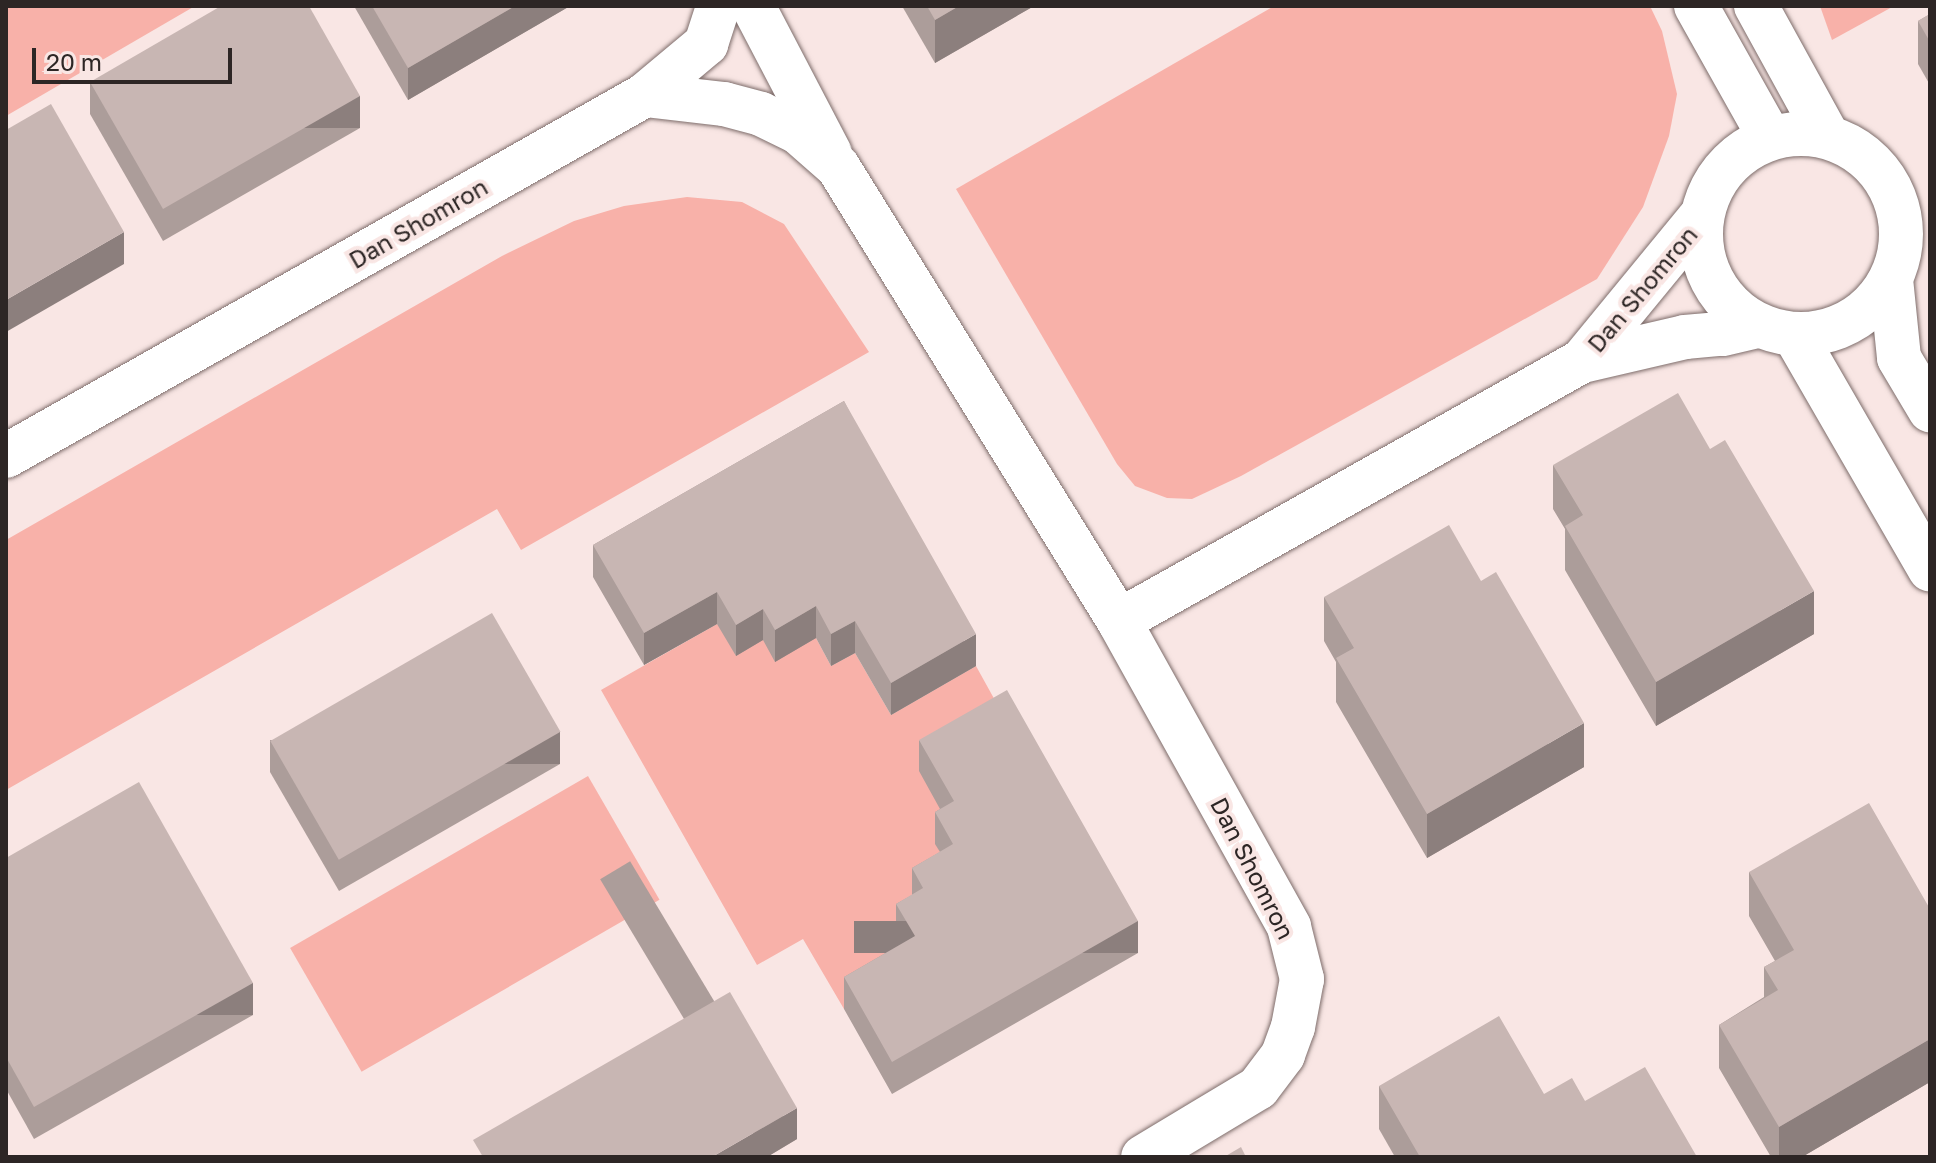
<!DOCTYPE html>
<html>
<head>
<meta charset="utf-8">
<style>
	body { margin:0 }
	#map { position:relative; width:1936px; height:1163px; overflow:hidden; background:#f9e6e4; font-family:"Golos Text",sans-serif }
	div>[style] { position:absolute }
	.green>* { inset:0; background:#f8b1a9; transform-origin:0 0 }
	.roads { filter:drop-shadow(0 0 2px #7e6d6b) drop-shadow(0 0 2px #7e6d6b) }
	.minor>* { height:44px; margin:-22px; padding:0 22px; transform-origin:22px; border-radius:22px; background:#fff }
	.tertiary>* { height:44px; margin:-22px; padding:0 22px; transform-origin:22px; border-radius:22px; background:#fff }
	.tertiary>.ring { margin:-22px; padding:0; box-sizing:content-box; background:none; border:44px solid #fff; border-radius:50% }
	.wall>* { inset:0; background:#ac9d9a; transform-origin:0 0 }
	.shaded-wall>* { inset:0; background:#8c7f7d; transform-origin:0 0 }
	.building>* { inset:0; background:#c8b6b3; transform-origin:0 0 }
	span { translate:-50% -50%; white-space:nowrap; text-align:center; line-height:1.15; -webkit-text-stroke:8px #f9e6e4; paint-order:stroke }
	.street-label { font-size:24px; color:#2d2625 }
	.frame { position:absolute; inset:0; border:8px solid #2d2625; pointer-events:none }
	.scale { position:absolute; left:32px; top:48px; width:200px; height:36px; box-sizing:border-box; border:4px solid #2d2625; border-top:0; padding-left:10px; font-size:24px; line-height:28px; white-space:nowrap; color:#2d2625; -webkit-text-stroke:6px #f9e6e4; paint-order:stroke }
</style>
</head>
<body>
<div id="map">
	<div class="green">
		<i style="clip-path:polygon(6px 6px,195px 6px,6px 116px)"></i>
		<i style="clip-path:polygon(1274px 6px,1650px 6px,1662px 31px,1677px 94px,1669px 136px,1643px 207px,1597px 279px,1241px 476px,1192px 499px,1167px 498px,1135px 486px,1117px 464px,956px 189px)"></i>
		<i style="clip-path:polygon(1820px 6px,1894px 6px,1832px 40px)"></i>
		<i style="clip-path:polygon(687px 197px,742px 202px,784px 224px,869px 352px,521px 550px,497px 509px,6px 790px,6px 540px,502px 256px,574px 221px,624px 206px)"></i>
		<i style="clip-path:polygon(717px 624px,763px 640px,816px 638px,831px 666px,855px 653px,891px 715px,976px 666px,1007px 722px,954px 833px,953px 876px,915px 968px,844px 1009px,803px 939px,757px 965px,601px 690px)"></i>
		<i style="left:588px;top:776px;width:143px;height:344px;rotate:60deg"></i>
	</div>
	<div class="roads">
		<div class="minor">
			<i style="left:753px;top:6px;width:166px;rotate:62.4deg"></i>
			<i style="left:645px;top:95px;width:80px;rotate:6.5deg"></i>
			<i style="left:724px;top:104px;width:38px;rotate:15deg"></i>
			<i style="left:761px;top:114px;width:41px;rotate:25.9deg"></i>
			<i style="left:798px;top:132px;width:53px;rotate:41.2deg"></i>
			<i style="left:838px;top:167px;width:534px;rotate:58.24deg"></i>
			<i style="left:1119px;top:621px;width:350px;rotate:60.9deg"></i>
			<i style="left:1289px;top:927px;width:54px;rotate:76deg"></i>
			<i style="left:1302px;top:979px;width:49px;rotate:100.6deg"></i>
			<i style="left:1293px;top:1027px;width:30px;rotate:110deg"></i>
			<i style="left:1283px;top:1055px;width:41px;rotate:127.1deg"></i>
			<i style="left:1258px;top:1088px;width:134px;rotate:149deg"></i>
			<i style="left:1582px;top:361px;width:188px;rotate:-50.6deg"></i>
			<i style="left:6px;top:456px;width:734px;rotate:-29.46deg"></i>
			<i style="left:645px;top:95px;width:80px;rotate:-39.9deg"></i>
			<i style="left:706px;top:44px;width:40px;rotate:-72deg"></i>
			<i style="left:1119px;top:621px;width:531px;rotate:-29.32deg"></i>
			<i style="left:1582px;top:361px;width:106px;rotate:-13.1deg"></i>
			<i style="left:1685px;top:337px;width:38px;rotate:-5deg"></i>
			<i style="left:1723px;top:334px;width:37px;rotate:-13deg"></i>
		</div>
		<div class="tertiary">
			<i style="left:1696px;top:6px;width:151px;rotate:60.7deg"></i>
			<i style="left:1756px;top:6px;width:149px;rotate:61.2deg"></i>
			<i class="ring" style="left:1701px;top:134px;width:156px;height:156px"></i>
			<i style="left:1891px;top:279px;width:79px;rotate:84.2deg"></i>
			<i style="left:1899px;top:358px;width:61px;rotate:59.2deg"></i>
			<i style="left:1794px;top:334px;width:272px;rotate:60deg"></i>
		</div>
	</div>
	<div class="wall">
		<i style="clip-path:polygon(354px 6px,570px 6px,408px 100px)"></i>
		<i style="clip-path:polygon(902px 6px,1034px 6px,935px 63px)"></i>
		<i style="clip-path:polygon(1930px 14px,1930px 85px,1918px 64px,1918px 21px)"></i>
		<i style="clip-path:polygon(90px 82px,360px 128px,163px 241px,90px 114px)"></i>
		<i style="clip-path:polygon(844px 401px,976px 666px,891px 715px,855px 653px,831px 666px,816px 638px,775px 662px,763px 640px,736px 656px,717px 624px,644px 665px,593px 577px,593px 545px)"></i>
		<i style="clip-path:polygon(1553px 465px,1814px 634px,1656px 726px,1565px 570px,1565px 529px,1553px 509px)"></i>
		<i style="clip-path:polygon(1324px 597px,1584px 767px,1427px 858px,1336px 702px,1336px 662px,1324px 641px)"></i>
		<i style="clip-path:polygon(270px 740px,560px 764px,339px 891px,270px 772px)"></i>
		<i style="clip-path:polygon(919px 740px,1138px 953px,892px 1094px,844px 1009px,844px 977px,901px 944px,896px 936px,896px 904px,912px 895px,912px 868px,940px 852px,935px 844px,935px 812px,940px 809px,919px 771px)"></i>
		<i style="clip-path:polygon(6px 858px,253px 1015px,34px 1139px,6px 1089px)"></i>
		<i style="clip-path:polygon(1749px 872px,1930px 909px,1930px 1082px,1802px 1157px,1771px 1157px,1719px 1068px,1719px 1025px,1764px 997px,1764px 967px,1775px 961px,1749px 916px)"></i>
		<i style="clip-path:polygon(1379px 1086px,1544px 1094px,1585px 1101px,1697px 1157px,1395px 1157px,1379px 1129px)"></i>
		<i style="left:797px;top:1139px;width:35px;height:324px;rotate:149deg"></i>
	</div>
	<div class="shaded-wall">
		<i style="clip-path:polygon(515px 6px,570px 6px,408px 100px,408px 68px)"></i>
		<i style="clip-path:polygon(959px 6px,1034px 6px,935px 63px,935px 20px)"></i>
		<i style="left:360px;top:96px;width:32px;height:227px;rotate:90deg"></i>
		<i style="clip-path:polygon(124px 232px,124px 264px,6px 332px,6px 300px)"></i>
		<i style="clip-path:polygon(1814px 591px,1814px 634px,1656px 726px,1656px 682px)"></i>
		<i style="clip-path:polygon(717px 592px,717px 624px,644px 665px,644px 633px)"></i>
		<i style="clip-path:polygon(816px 606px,816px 638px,775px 662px,775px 630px)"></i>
		<i style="clip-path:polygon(763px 609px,763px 640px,736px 656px,736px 625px)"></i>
		<i style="clip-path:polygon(855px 621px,855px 653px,831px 666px,831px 634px)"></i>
		<i style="clip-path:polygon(976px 634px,976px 666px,891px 715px,891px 683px)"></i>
		<i style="clip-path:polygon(1584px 723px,1584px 767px,1427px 858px,1427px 814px)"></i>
		<i style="left:560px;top:732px;width:32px;height:255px;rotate:90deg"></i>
		<i style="left:1138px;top:921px;width:32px;height:284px;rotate:90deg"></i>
		<i style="left:253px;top:983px;width:32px;height:252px;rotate:90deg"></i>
		<i style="clip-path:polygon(1930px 1039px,1930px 1082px,1802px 1157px,1779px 1157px,1779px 1127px)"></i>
		<i style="clip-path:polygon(797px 1108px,797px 1139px,767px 1157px,712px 1157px)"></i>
	</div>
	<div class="building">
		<i style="clip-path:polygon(221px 6px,309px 6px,360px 96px,163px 209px,90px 82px)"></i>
		<i style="clip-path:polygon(372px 6px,515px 6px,408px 68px)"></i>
		<i style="clip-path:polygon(927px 6px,959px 6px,935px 20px)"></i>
		<i style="clip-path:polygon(1930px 14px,1930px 42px,1918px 21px)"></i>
		<i style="clip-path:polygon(51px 104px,124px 232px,6px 300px,6px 130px)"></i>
		<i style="clip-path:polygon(1678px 393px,1710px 449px,1725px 440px,1814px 591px,1656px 682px,1565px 526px,1583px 515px,1553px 465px)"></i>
		<i style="clip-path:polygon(844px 401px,976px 634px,891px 683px,855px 621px,831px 634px,816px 606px,775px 630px,763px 609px,736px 625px,717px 592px,644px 633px,593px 545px)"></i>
		<i style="clip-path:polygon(1449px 525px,1481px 581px,1496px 572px,1584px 723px,1427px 814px,1336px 658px,1354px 648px,1324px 597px)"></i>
		<i style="left:492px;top:613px;width:137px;height:256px;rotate:60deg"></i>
		<i style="clip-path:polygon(1007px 690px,1138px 921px,892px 1062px,844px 977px,915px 936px,896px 904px,923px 888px,912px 868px,953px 844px,935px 812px,954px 801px,919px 740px)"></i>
		<i style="clip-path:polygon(139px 782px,253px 983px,34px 1107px,6px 1057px,6px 858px)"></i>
		<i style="clip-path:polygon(1869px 803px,1930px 909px,1930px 1039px,1779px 1127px,1719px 1025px,1778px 990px,1764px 967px,1794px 950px,1749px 872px)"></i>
		<i style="clip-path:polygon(730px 992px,797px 1108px,712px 1157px,483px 1157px,473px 1140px)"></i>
		<i style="clip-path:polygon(1499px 1016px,1544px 1094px,1572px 1078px,1585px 1101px,1645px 1067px,1697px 1157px,1420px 1157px,1379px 1086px)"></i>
		<i style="clip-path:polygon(1241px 1147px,1246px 1157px,1224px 1157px)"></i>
	</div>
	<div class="street-label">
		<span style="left:418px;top:223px;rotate:-30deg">Dan Shomron</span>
		<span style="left:1642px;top:289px;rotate:-50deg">Dan Shomron</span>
		<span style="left:1253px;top:868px;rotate:63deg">Dan Shomron</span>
	</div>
	<div class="frame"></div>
	<div class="scale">20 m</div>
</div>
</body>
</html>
